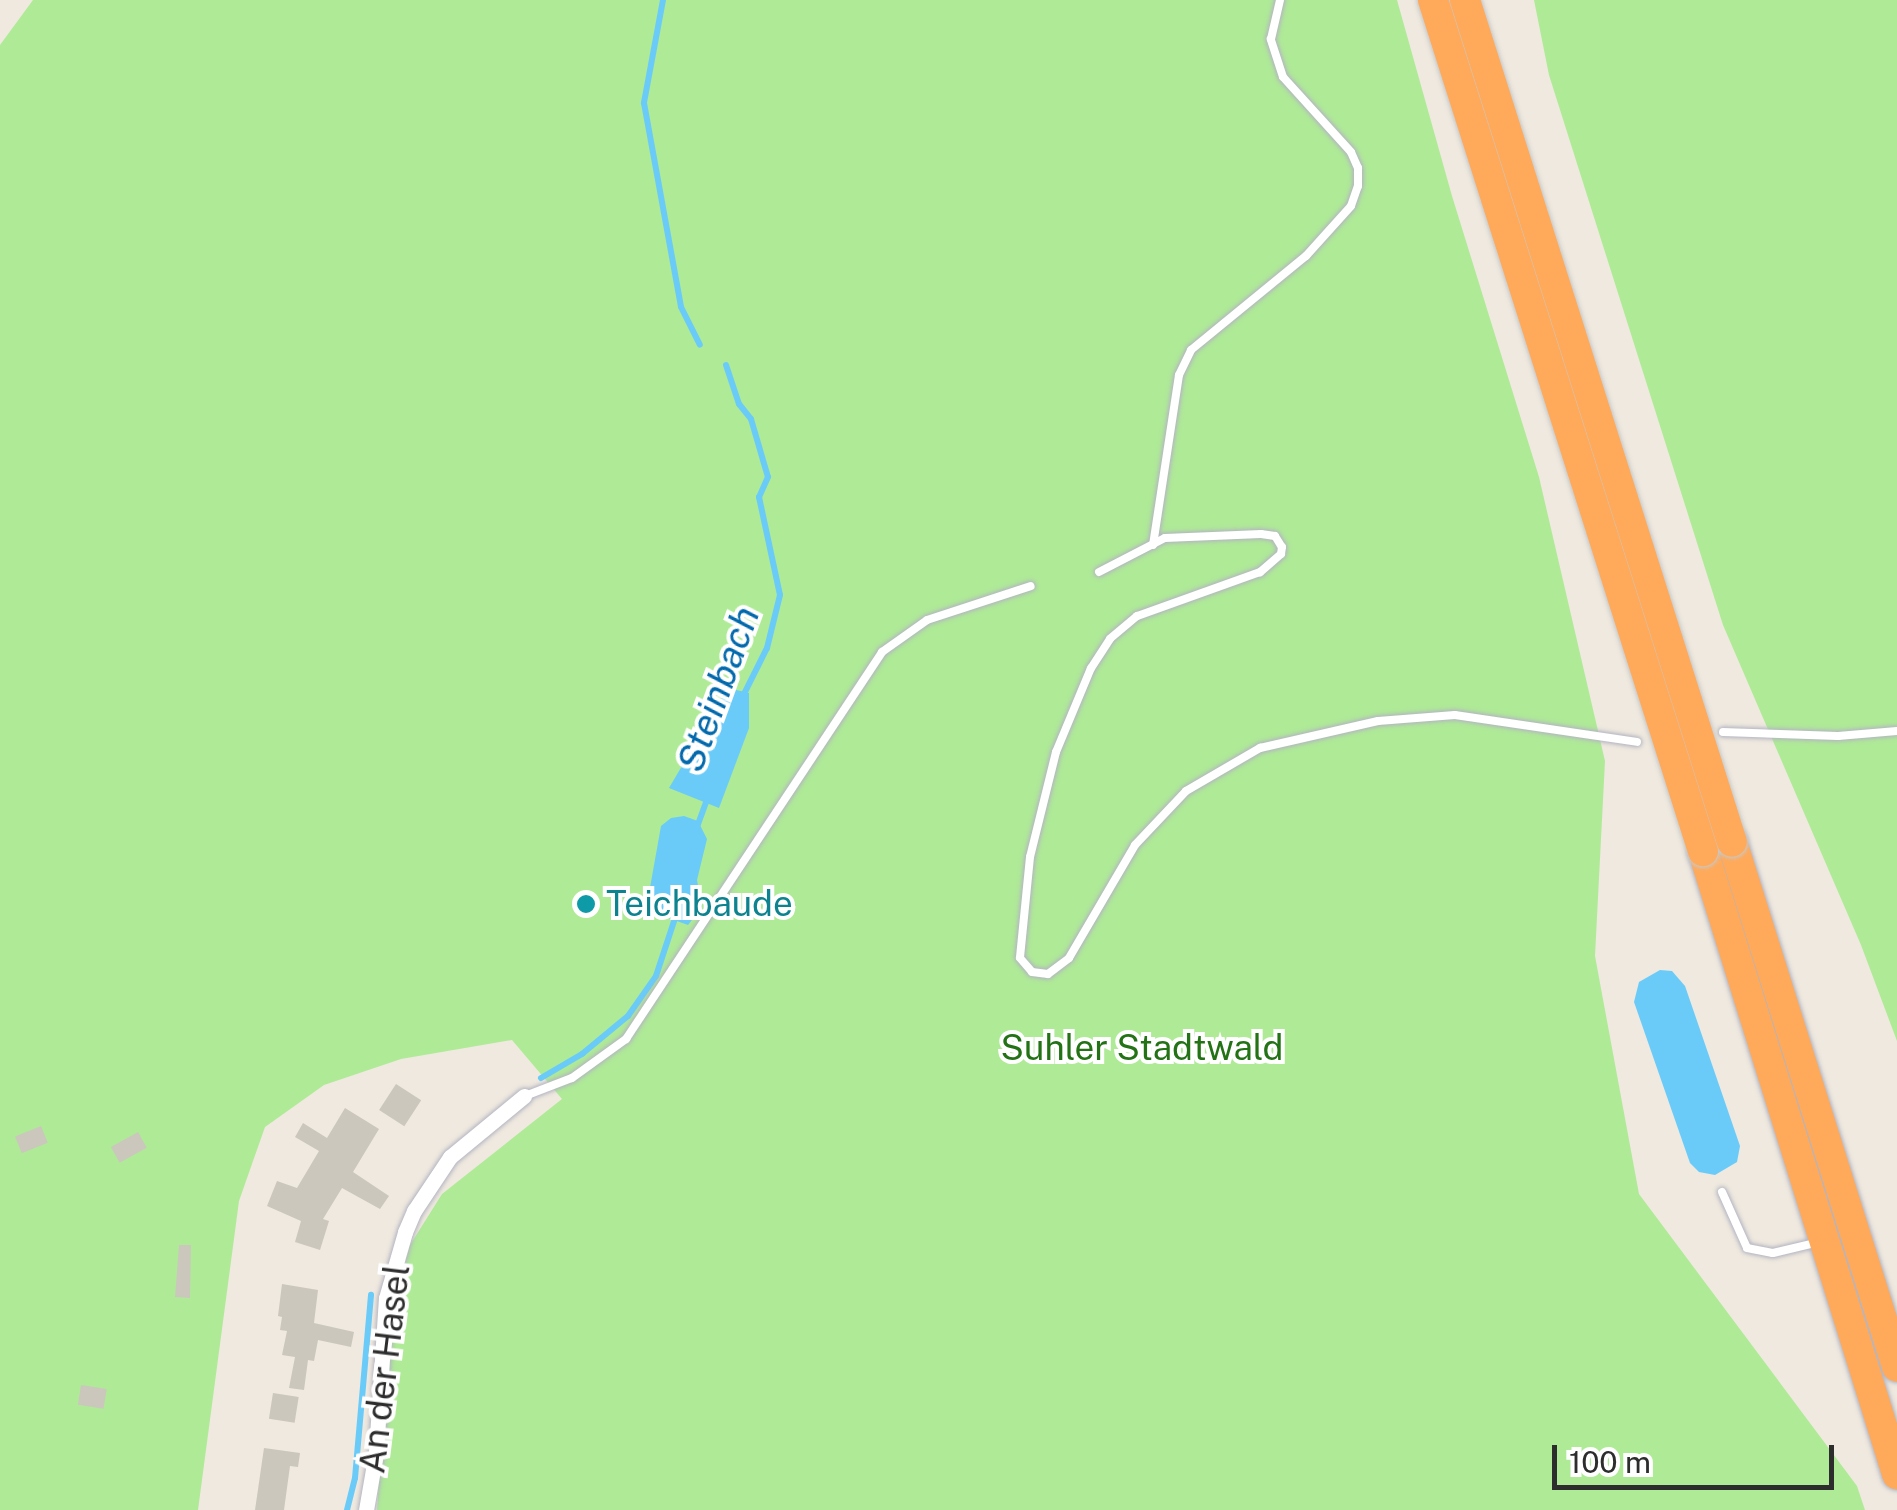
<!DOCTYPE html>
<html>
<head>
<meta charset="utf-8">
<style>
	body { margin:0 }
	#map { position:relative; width:1897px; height:1510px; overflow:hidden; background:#efe9df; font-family:"Public Sans",sans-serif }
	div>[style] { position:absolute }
	.green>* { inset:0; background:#afea97 }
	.water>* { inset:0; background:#6acbf9 }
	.stream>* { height:6px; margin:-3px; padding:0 3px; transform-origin:3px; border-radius:3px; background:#6acbf9 }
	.building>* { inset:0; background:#cbc7bd; transform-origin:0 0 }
	.roads { filter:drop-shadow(0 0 2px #b3b4c1) drop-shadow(0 0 2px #b3b4c1) }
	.service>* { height:8px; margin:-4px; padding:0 4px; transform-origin:4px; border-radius:4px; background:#fff }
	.minor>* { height:15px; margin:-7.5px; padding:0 7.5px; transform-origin:7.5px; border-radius:7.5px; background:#fff }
	.motorway>* { height:30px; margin:-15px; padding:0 15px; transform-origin:15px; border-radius:15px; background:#ffaa5a }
	.bridges { filter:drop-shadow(0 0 2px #c8c8c8) drop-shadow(0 0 2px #c8c8c8) }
	.motorway-bridge>* { height:30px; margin:-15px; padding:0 15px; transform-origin:15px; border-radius:15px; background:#ffaa5a }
	.dots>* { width:28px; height:28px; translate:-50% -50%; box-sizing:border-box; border:5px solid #fff; border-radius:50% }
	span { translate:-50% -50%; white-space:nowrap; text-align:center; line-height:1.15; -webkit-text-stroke:8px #fff; paint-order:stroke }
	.culture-label { font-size:35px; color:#0d838f }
	.left { translate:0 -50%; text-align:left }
	.park-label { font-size:35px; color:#237215 }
	.street-label { font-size:35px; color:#2d2d2d }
	.water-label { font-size:38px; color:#0269ac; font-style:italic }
	.scale { position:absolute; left:1552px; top:1445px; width:282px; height:45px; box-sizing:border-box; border:5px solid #2d2d2d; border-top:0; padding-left:12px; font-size:30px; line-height:35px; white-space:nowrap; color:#2d2d2d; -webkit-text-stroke:8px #fff; paint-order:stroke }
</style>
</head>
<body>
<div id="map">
	<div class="green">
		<i style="clip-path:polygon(33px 0,1397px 0,1452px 196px,1539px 477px,1605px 761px,1595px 956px,1639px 1194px,1857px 1486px,1865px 1510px,377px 1510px,390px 1319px,410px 1245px,442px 1194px,562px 1099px,512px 1040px,401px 1059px,324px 1085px,265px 1127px,239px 1201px,198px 1510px,0 1510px,0 45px)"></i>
		<i style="clip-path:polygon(1534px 0,1897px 0,1897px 1041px,1861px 945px,1723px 625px,1549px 75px)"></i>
	</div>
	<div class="water">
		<i style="clip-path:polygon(728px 688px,749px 693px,749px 728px,719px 808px,669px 788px)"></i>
		<i style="clip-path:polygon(684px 816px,698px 821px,707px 839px,697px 880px,702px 907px,688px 925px,646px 910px,661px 826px,671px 818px)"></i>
		<i style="clip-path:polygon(1660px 970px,1672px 971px,1685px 986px,1740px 1146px,1737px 1162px,1715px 1175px,1699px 1172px,1690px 1163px,1634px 1002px,1639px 982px)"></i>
	</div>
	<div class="stream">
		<i style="left:663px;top:0;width:105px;rotate:100.5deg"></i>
		<i style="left:644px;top:103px;width:207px;rotate:79.7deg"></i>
		<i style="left:681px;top:307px;width:42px;rotate:63.4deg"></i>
		<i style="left:726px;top:365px;width:41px;rotate:71.6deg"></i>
		<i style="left:739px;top:404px;width:19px;rotate:51deg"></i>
		<i style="left:751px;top:419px;width:60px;rotate:73.7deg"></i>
		<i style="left:768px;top:477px;width:22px;rotate:114deg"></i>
		<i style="left:759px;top:497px;width:100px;rotate:77.9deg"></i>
		<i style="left:780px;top:595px;width:55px;rotate:103.8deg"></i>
		<i style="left:767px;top:648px;width:58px;rotate:116.6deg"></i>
		<i style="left:697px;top:827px;width:32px;rotate:-70deg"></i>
		<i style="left:541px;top:1078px;width:48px;rotate:-30.3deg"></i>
		<i style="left:582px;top:1054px;width:60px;rotate:-39.6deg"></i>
		<i style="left:628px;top:1016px;width:49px;rotate:-55deg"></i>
		<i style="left:656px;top:976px;width:67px;rotate:-71.8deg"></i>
		<i style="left:347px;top:1510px;width:33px;rotate:-76deg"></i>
		<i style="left:355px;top:1478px;width:184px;rotate:-85deg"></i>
	</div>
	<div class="building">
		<i style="left:396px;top:1084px;width:30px;height:31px;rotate:33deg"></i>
		<i style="clip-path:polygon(345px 1108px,379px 1129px,353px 1172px,389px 1196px,380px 1209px,342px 1188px,323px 1219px,329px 1221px,320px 1250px,295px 1242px,301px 1221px,267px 1206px,277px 1181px,297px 1188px,319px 1151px,295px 1137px,303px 1123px,327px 1138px)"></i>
		<i style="left:41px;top:1126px;width:18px;height:28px;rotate:68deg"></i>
		<i style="left:138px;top:1132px;width:18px;height:31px;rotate:61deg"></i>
		<i style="clip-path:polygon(179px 1245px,191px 1245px,190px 1298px,175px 1297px)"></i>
		<i style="clip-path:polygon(282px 1284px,318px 1290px,314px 1323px,354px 1332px,351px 1347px,318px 1340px,314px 1361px,308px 1360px,304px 1390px,289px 1388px,295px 1357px,282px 1355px,287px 1331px,280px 1330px,282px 1317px,278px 1316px)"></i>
		<i style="left:81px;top:1385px;width:26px;height:20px;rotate:9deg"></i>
		<i style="left:273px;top:1393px;width:26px;height:26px;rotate:9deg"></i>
		<i style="clip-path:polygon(264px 1448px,300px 1453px,298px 1467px,290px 1466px,284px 1510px,255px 1510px)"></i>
	</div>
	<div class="roads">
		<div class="service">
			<i style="left:1153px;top:545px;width:172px;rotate:-81.3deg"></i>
			<i style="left:1179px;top:375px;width:28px;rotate:-64deg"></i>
			<i style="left:1191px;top:350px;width:149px;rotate:-39.3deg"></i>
			<i style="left:1306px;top:256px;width:67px;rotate:-48deg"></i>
			<i style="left:1351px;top:206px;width:21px;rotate:-71deg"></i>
			<i style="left:1358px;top:186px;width:18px;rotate:-90deg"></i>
			<i style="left:1358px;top:168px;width:17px;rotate:-114deg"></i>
			<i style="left:1351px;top:152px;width:101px;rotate:-132.2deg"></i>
			<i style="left:1283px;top:77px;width:40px;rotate:-108deg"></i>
			<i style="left:1271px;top:39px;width:40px;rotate:-77deg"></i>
			<i style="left:1099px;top:572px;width:74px;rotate:-27.3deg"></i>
			<i style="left:1165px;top:538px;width:96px;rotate:-2.4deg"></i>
			<i style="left:1261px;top:534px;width:14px;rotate:8deg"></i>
			<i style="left:1275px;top:536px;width:13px;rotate:58deg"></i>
			<i style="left:1282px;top:547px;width:7px;rotate:98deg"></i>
			<i style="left:1281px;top:554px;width:28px;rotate:139deg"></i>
			<i style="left:1260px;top:572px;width:131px;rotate:160.3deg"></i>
			<i style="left:1137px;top:616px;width:35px;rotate:140deg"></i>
			<i style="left:1110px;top:639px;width:35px;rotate:123deg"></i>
			<i style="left:1091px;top:668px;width:91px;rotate:112.6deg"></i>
			<i style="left:1056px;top:752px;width:108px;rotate:103.9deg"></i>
			<i style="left:1030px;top:857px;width:101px;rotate:95.7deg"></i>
			<i style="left:1020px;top:958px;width:18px;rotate:49deg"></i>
			<i style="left:1032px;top:972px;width:16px;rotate:7deg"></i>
			<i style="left:1048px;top:974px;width:26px;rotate:-37deg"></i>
			<i style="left:1069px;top:958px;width:131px;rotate:-59.7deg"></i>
			<i style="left:1135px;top:845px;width:74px;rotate:-46.6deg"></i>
			<i style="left:1186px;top:791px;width:86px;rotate:-30.2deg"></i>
			<i style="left:1260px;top:748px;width:121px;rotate:-12.9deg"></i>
			<i style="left:1378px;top:721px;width:77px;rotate:-4.5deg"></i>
			<i style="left:1455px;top:715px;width:184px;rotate:8.4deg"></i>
			<i style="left:1723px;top:732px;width:115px;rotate:2deg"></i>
			<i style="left:1838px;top:736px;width:59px;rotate:-4.8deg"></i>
			<i style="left:525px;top:1096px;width:50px;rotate:-21deg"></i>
			<i style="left:572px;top:1078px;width:67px;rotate:-35.8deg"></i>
			<i style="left:626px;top:1039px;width:464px;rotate:-56.5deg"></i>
			<i style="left:882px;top:652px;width:55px;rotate:-35.4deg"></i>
			<i style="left:927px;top:620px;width:109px;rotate:-18.1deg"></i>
			<i style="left:1722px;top:1192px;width:61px;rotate:65.9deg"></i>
			<i style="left:1747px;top:1248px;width:26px;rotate:11deg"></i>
			<i style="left:1773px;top:1253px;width:47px;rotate:-13.4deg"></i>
		</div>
		<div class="minor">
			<i style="left:366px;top:1510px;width:59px;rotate:-80.2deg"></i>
			<i style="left:376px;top:1452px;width:154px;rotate:-86.3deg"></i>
			<i style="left:386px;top:1298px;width:69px;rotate:-73.9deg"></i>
			<i style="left:405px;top:1232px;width:23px;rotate:-67deg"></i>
			<i style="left:414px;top:1211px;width:65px;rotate:-56.3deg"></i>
			<i style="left:450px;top:1157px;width:96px;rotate:-39.5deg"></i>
		</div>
		<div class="motorway">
			<i style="left:1732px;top:842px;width:550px;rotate:72.55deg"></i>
			<i style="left:1703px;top:851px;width:653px;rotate:72.7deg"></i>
		</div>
	</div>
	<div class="bridges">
		<div class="motorway-bridge">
			<i style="left:1433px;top:0;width:893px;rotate:72.4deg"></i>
			<i style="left:1465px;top:0;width:883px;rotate:72.41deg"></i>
		</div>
	</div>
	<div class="dots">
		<i style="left:586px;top:904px;background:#0f9aa8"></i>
	</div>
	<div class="culture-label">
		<span class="left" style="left:606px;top:904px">Teichbaude</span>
	</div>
	<div class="park-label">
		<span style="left:1142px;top:1048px">Suhler Stadtwald</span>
	</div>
	<div class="street-label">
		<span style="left:385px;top:1369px;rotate:-83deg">An der Hasel</span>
	</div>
	<div class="water-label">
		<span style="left:718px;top:689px;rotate:-70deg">Steinbach</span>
	</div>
	<div class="scale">100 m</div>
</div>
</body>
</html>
